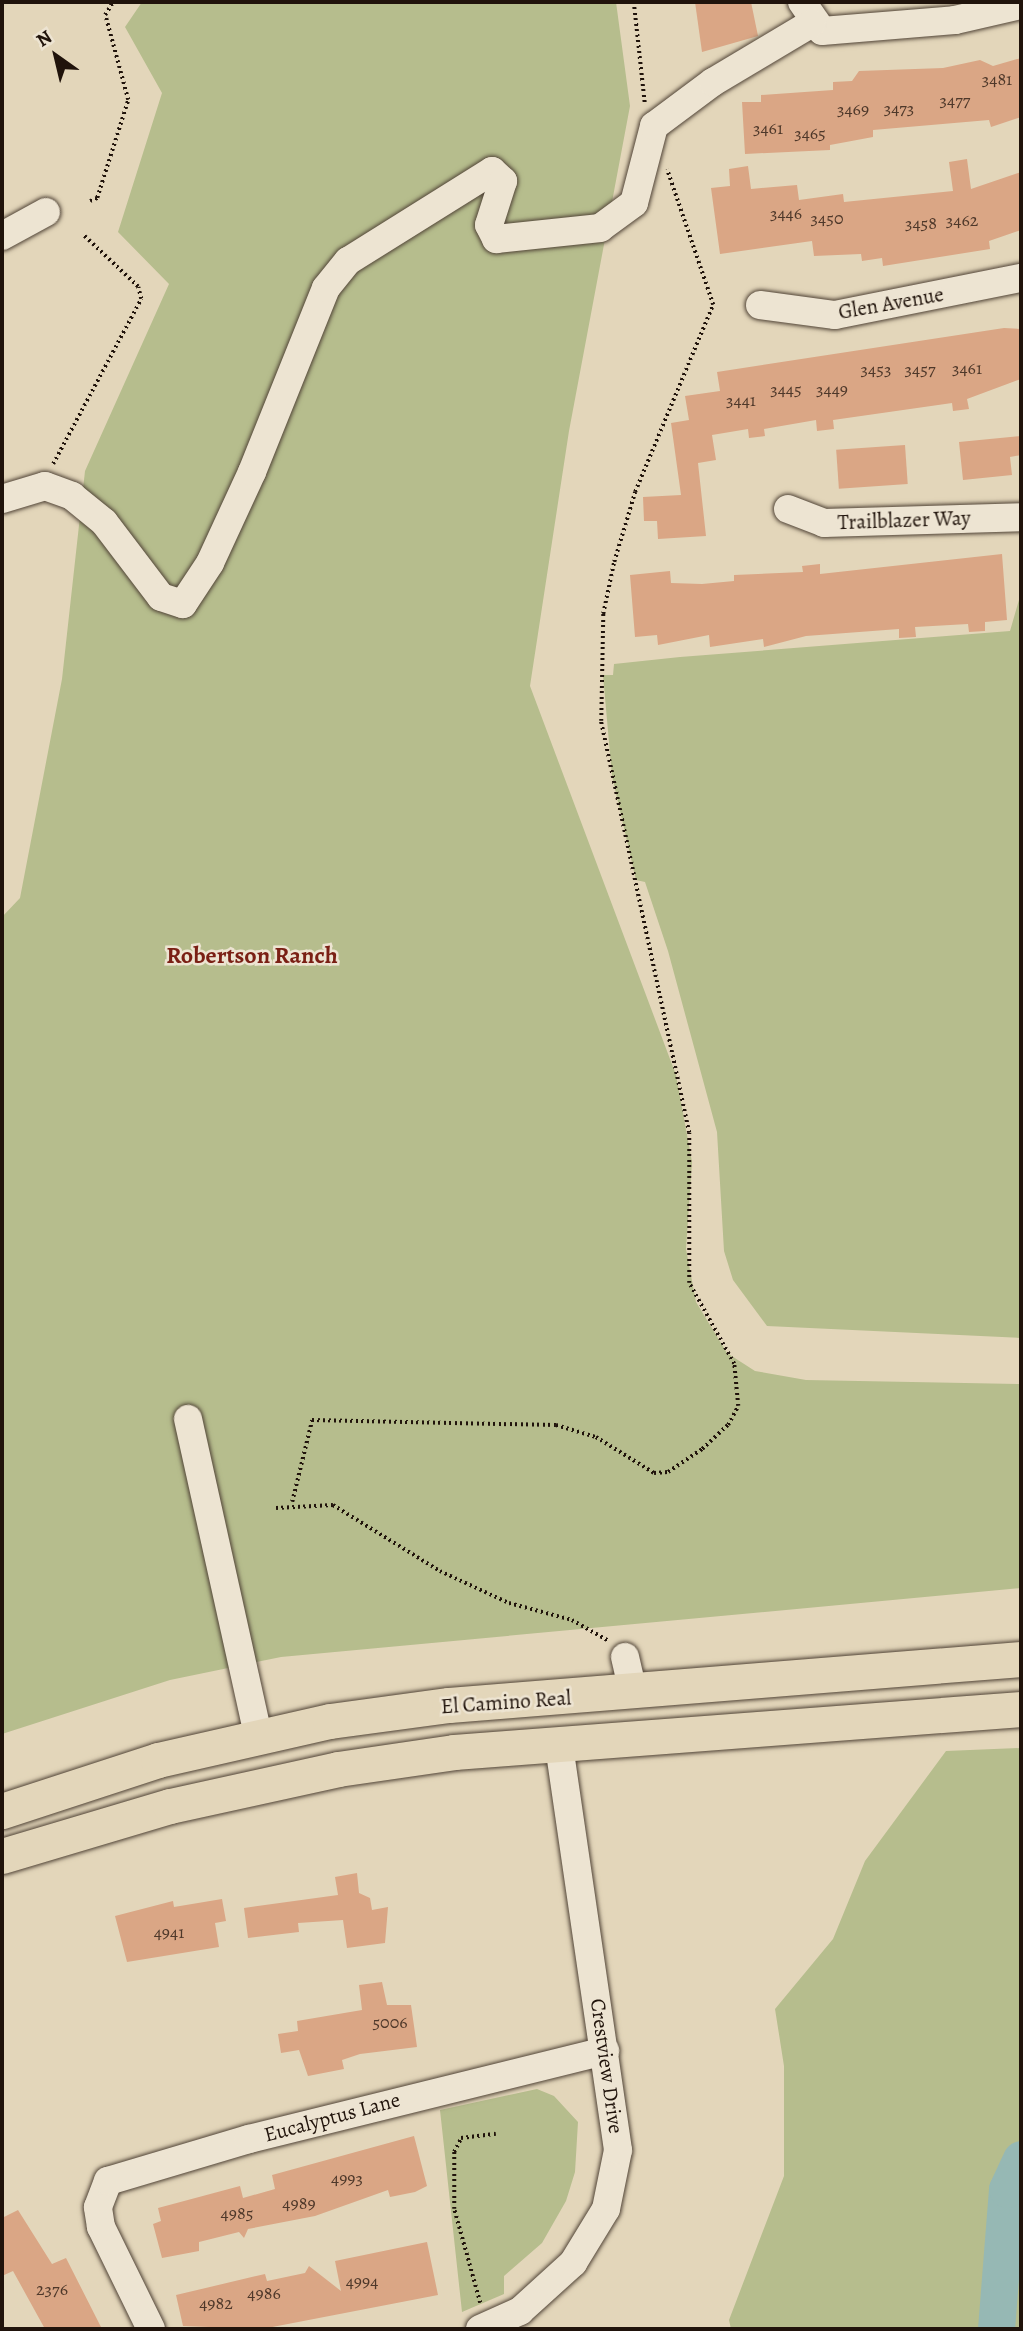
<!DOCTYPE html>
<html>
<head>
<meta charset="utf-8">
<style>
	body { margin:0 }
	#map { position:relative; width:1023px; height:2331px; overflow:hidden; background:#e3d6ba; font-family:Alegreya,serif }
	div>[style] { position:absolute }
	.green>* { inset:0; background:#b6bd8d }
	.river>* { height:37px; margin:-18.5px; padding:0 18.5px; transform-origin:18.5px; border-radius:18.5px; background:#96b8b4 }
	.building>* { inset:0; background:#daa685; transform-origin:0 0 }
	.path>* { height:3.5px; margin-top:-1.75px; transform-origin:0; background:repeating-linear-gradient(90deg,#20130b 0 2px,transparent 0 5.5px) }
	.roads { filter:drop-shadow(0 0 2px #514437) drop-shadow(0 0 2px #514437) }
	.minor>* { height:28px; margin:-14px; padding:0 14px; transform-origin:14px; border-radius:14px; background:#ede4d2 }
	.major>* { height:35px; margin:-17.5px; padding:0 17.5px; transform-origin:17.5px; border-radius:17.5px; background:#e3d6ba }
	span { translate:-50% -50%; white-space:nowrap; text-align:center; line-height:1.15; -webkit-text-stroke:5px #ede4d2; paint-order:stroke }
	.number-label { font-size:18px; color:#4e382a }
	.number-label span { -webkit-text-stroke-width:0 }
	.street-label { font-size:21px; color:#20130b }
	.quarter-label { font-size:24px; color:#7a1f14; font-weight:700 }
	.frame { position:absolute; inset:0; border:4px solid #20130b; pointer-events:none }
	.north { position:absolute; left:21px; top:21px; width:70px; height:70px; -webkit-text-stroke:5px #ede4d2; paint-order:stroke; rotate:326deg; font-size:19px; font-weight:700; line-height:28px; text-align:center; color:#20130b }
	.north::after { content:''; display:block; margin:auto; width:24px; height:32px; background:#20130b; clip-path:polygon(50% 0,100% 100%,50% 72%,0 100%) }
</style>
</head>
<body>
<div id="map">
	<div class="green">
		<i style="clip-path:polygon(142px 2px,616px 2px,630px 106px,569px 431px,530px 686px,676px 1075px,692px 1162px,686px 1249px,696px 1302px,727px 1353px,755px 1371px,806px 1380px,1021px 1384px,1021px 1588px,281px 1657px,170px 1680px,2px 1734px,2px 917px,20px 898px,62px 679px,85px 471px,169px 284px,118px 232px,162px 93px,125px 27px)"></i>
		<i style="clip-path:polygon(1021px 593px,1021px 1338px,767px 1326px,733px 1280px,724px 1251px,717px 1132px,668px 951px,645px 882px,636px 880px,612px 776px,603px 675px,613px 675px,614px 664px,680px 657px,1010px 631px)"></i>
		<i style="clip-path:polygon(1021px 1748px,1021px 2329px,731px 2329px,729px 2320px,784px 2176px,784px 2066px,775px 2009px,833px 1939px,865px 1861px,946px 1751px)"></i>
		<i style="clip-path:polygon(537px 2089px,554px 2096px,578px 2122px,575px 2172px,566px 2201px,542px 2243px,504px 2276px,504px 2294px,462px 2312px,440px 2110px)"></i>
	</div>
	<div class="river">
		<i style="left:996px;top:2329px;width:140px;rotate:-85.5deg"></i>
		<i style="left:1007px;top:2189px;width:33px;rotate:-65deg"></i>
	</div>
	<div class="building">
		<i style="clip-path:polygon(695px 2px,751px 2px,758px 36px,702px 52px)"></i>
		<i style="clip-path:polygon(1021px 58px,1021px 117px,991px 127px,989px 120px,873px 130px,873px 137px,830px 145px,830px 150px,745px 154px,742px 102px,761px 102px,761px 95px,833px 90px,833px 82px,852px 81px,859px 71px,943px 68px,980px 60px,993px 66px)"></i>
		<i style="clip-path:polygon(967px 159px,971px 189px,1021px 172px,1021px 230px,989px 241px,990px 249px,883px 266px,882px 258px,862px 261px,861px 254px,814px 256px,812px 241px,720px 254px,711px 188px,730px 186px,729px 169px,748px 166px,751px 189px,797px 185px,799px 200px,843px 194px,844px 202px,953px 191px,949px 162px)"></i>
		<i style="clip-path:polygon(1004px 328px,1021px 329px,1021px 379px,967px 399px,969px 409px,953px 411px,952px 403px,833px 420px,834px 429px,817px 431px,816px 420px,764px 429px,765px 436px,749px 438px,748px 429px,712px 435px,716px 460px,698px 463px,706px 536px,658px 539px,657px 521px,644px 521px,643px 497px,681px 495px,671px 423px,689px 420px,685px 396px,720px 391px,717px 372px)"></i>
		<i style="clip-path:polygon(1021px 436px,1021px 455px,1010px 457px,1012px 475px,963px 480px,959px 442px)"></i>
		<i style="left:905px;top:445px;width:39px;height:69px;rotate:86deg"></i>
		<i style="clip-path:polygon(1002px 554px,1007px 620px,985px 622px,985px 631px,969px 632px,968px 624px,915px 627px,916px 637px,899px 638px,899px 629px,806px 636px,764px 647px,763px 639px,710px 647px,709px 635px,658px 645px,657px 635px,635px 637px,630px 575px,670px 571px,671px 583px,702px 584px,734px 581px,734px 575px,803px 572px,802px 566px,820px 564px,820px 574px)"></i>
		<i style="clip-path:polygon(357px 1873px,359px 1893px,370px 1898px,372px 1910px,388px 1907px,385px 1943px,347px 1948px,343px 1920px,298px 1923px,299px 1932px,248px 1938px,244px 1908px,338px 1895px,335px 1877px)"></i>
		<i style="clip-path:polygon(222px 1899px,226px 1921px,215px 1923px,219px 1947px,127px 1962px,115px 1916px,173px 1901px,174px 1907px)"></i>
		<i style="clip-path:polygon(382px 1982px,387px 2005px,411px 2005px,417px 2047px,360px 2054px,342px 2060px,344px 2069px,308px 2076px,299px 2050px,281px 2053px,278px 2034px,298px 2031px,297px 2021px,362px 2010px,359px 1985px)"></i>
		<i style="clip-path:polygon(414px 2136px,427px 2186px,415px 2192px,390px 2197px,388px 2190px,315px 2216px,248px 2229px,244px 2238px,239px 2232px,199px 2242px,199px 2251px,162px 2258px,153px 2224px,161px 2221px,158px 2208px,240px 2186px,243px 2198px,275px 2189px,272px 2175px)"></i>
		<i style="clip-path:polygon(18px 2210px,52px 2264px,66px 2258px,102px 2329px,45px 2329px,13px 2271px,2px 2276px,2px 2218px)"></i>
		<i style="clip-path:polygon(427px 2242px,438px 2295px,262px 2329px,183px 2326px,176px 2295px,265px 2274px,267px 2281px,305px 2273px,309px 2266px,341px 2291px,335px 2261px)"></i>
	</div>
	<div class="path">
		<i style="left:634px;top:2px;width:103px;rotate:83.8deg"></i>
		<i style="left:90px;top:201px;width:8px;rotate:-23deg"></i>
		<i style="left:97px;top:198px;width:103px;rotate:-72.4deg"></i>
		<i style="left:128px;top:100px;width:88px;rotate:-105.1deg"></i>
		<i style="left:105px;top:15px;width:15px;rotate:-58deg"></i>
		<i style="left:53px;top:464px;width:187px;rotate:-61.9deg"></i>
		<i style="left:141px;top:299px;width:12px;rotate:-104deg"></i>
		<i style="left:138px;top:287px;width:74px;rotate:-136.6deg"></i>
		<i style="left:292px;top:1502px;width:84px;rotate:-76.3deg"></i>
		<i style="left:312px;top:1420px;width:244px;rotate:1.2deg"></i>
		<i style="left:556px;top:1425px;width:42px;rotate:16.7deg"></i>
		<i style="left:596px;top:1437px;width:68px;rotate:31.8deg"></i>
		<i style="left:654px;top:1473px;width:14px;rotate:-4deg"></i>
		<i style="left:668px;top:1472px;width:41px;rotate:-34.1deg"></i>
		<i style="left:702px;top:1449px;width:35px;rotate:-43deg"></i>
		<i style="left:728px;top:1425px;width:21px;rotate:-62deg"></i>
		<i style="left:738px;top:1406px;width:42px;rotate:-95.4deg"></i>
		<i style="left:734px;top:1364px;width:93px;rotate:-119.1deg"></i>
		<i style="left:689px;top:1283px;width:150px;rotate:-90deg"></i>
		<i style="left:689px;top:1133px;width:421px;rotate:-102.1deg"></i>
		<i style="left:601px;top:721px;width:107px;rotate:-88.9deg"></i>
		<i style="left:603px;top:614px;width:53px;rotate:-78.1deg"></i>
		<i style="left:614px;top:562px;width:73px;rotate:-73.3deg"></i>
		<i style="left:635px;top:492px;width:203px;rotate:-67.4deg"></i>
		<i style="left:713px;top:305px;width:143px;rotate:-108.8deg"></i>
		<i style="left:276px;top:1508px;width:57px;rotate:-3deg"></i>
		<i style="left:333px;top:1505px;width:126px;rotate:31.7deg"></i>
		<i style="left:440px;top:1571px;width:76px;rotate:24.9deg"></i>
		<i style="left:509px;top:1603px;width:65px;rotate:15.1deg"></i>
		<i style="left:572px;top:1620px;width:43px;rotate:29.6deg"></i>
		<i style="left:480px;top:2303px;width:98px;rotate:-105.5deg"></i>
		<i style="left:454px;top:2209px;width:57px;rotate:-90deg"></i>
		<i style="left:454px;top:2152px;width:16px;rotate:-63deg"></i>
		<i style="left:461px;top:2138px;width:35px;rotate:-7deg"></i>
	</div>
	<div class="roads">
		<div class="minor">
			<i style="left:802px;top:2px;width:35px;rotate:55deg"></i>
			<i style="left:822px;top:31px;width:133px;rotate:-4.7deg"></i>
			<i style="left:955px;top:20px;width:68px;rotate:-12.8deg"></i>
			<i style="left:2px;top:236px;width:50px;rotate:-28.6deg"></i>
			<i style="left:760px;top:305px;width:76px;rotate:7.6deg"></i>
			<i style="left:835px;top:315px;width:190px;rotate:-11.3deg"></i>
			<i style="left:2px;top:499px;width:45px;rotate:-16.8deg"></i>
			<i style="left:45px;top:486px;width:29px;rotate:20deg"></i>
			<i style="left:72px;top:496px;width:41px;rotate:39.1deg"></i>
			<i style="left:104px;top:522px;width:94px;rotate:52.8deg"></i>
			<i style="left:161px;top:597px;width:23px;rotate:18deg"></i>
			<i style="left:183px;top:604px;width:49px;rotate:-56.6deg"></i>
			<i style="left:210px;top:563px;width:100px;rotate:-65.2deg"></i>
			<i style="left:252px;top:472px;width:198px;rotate:-68.1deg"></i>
			<i style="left:326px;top:288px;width:35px;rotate:-51deg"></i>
			<i style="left:348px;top:261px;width:170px;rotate:-32deg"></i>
			<i style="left:492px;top:171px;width:15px;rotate:42deg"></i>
			<i style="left:503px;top:181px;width:46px;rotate:107.7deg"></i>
			<i style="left:489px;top:225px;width:16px;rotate:63deg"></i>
			<i style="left:496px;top:239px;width:105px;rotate:-6deg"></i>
			<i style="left:600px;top:228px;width:42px;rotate:-36.3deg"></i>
			<i style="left:634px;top:203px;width:80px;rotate:-75.4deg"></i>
			<i style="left:654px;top:126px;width:74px;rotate:-36.7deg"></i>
			<i style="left:713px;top:82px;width:115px;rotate:-30.8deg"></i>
			<i style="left:788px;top:509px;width:39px;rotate:21deg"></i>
			<i style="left:824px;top:523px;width:197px;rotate:-1.7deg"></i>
			<i style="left:188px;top:1419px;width:327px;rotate:77.5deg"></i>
			<i style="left:625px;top:1657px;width:36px;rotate:77deg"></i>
			<i style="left:151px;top:2329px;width:114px;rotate:-116.1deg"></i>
			<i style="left:101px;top:2227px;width:20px;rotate:-99deg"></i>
			<i style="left:98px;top:2207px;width:28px;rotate:-69deg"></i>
			<i style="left:108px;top:2181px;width:147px;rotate:-16.6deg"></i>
			<i style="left:249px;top:2139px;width:367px;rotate:-13.9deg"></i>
			<i style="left:480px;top:2329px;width:44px;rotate:-24.2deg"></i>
			<i style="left:520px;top:2311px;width:72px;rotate:-42.2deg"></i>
			<i style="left:573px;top:2263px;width:63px;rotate:-58.6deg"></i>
			<i style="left:606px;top:2209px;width:60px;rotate:-78.5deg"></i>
			<i style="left:618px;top:2150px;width:409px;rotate:-98.3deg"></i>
		</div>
		<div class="major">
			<i style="left:2px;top:1811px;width:164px;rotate:-18.1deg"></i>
			<i style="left:158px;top:1760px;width:176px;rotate:-12.8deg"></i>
			<i style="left:330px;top:1721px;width:120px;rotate:-7.7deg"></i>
			<i style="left:449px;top:1705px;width:574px;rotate:-4.6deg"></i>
			<i style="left:2px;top:1856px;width:175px;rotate:-16.6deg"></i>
			<i style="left:170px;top:1806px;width:172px;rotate:-12.4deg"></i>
			<i style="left:338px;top:1769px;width:117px;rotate:-8.3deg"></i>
			<i style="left:454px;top:1752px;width:569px;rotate:-4.34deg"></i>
		</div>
	</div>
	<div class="number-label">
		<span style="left:997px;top:79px">3481</span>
		<span style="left:955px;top:100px">3477</span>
		<span style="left:899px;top:108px">3473</span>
		<span style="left:853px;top:109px">3469</span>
		<span style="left:768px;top:128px">3461</span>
		<span style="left:810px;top:133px">3465</span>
		<span style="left:786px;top:213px">3446</span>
		<span style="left:827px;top:218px">3450</span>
		<span style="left:962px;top:220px">3462</span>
		<span style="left:921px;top:223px">3458</span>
		<span style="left:967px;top:368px">3461</span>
		<span style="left:876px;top:369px">3453</span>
		<span style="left:920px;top:369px">3457</span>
		<span style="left:786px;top:389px">3445</span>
		<span style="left:832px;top:389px">3449</span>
		<span style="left:741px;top:400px">3441</span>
		<span style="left:169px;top:1932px">4941</span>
		<span style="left:390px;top:2022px">5006</span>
		<span style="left:347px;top:2178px">4993</span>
		<span style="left:299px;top:2203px">4989</span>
		<span style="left:237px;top:2213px">4985</span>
		<span style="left:362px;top:2281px">4994</span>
		<span style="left:52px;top:2289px">2376</span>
		<span style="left:264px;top:2293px">4986</span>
		<span style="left:216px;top:2303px">4982</span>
	</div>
	<div class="street-label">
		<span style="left:891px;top:303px;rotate:-10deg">Glen Avenue</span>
		<span style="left:904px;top:520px;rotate:-2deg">Trailblazer Way</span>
		<span style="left:506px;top:1702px;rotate:-4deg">El Camino Real</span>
		<span style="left:607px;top:2066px;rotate:82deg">Crestview Drive</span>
		<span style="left:332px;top:2117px;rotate:-15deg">Eucalyptus Lane</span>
	</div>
	<div class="quarter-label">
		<span style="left:252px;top:956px">Robertson Ranch</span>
	</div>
	<div class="frame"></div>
	<div class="north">N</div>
</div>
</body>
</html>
